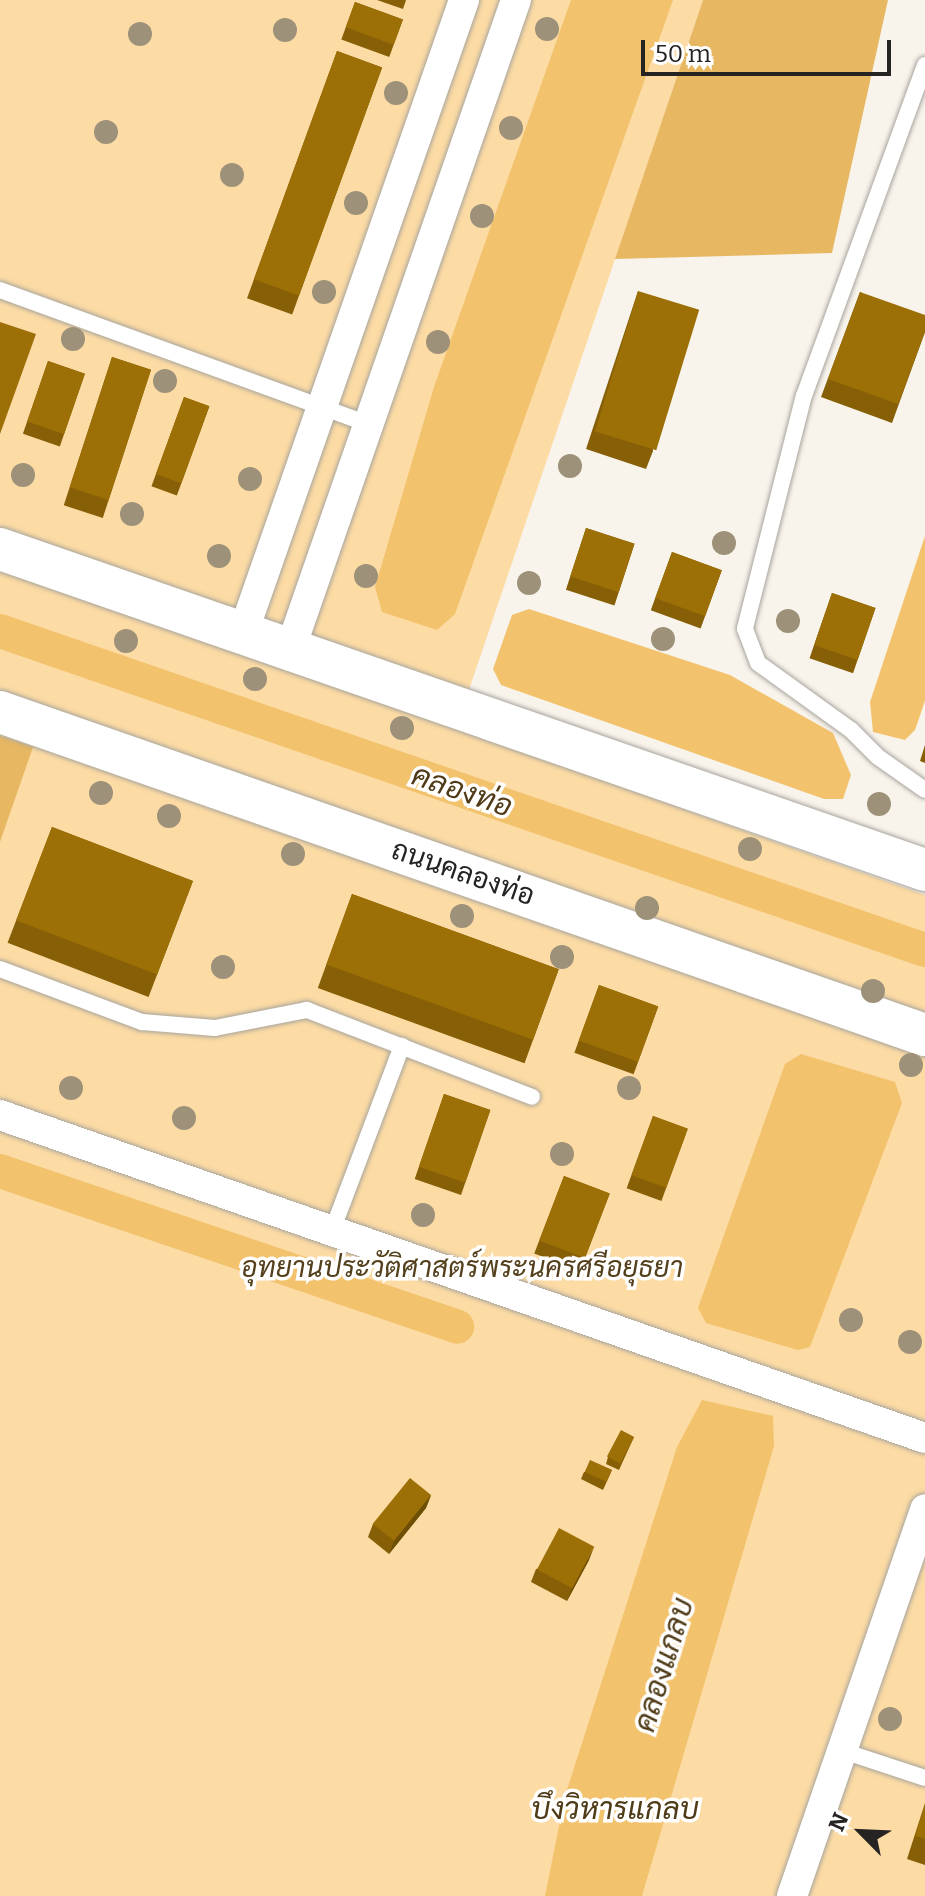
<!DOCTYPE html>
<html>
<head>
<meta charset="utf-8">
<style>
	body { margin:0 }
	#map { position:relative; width:925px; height:1896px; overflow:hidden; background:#f8f4ec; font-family:Bitter,Sarabun,serif }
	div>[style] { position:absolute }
	.green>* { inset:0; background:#fcdba4 }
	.forest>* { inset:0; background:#e7b762 }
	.water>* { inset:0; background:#f2c26d }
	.canal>* { height:34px; margin:-17px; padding:0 17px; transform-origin:17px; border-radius:17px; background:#f2c26d }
	.roads { filter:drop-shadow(0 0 2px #a8a49d) drop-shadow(0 0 2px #a8a49d) }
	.lane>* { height:16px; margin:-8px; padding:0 8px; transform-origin:8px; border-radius:8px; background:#fff }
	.street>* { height:30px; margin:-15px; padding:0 15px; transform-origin:15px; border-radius:15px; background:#fff }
	.secondary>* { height:42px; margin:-21px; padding:0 21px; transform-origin:21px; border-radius:21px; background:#fff }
	.trees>* { width:24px; height:24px; margin:-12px; border-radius:50%; background:#9e917a }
	.wall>* { inset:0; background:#865f06; transform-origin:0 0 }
	.shaded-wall>* { inset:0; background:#6d4e05 }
	.building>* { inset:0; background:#9c6f07; transform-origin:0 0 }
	span { translate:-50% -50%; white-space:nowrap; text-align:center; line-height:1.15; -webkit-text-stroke:7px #fff; paint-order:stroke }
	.street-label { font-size:28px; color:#262422 }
	.park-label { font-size:28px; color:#54401c; font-style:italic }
	.water-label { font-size:30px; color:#4f3b17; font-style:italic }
	.north { position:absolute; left:821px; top:1792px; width:80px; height:80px; -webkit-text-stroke:6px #fff; paint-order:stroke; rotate:294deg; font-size:22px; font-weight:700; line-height:32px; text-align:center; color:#262422 }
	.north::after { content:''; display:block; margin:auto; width:28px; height:36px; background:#262422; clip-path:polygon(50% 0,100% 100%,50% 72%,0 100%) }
	.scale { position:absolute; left:641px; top:40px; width:250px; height:36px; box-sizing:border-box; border:4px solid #262422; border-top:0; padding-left:10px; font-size:24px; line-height:28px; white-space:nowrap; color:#262422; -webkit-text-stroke:6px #fff; paint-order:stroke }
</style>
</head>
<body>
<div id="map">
	<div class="green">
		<i style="clip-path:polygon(0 0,703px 0,456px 728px,925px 895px,925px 1896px,0 1896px)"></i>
	</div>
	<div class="forest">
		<i style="clip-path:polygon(703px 0,888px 0,832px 253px,615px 259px)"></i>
		<i style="clip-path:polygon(0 736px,33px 747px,0 842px)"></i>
	</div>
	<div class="water">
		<i style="clip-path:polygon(571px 0,673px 0,455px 614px,437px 630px,382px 612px,375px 587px,434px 387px)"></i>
		<i style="clip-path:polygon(925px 536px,925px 701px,915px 730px,905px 740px,873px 732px,870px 702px)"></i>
		<i style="clip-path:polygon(529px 609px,730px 675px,833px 733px,851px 775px,843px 799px,824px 799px,501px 685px,493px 669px,512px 615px)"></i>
		<i style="clip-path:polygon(801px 1054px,895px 1082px,902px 1103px,810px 1347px,798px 1350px,706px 1323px,698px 1308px,785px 1064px)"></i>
		<i style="clip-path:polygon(702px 1400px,773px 1416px,774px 1446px,642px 1896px,545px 1896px,565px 1796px,677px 1447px)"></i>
	</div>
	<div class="canal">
		<i style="left:0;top:631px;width:978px;rotate:19.03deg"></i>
		<i style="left:0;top:1171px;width:483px;rotate:18.8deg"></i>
	</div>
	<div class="roads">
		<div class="lane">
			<i style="left:925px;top:65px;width:351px;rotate:110.1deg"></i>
			<i style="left:804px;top:395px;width:241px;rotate:104.2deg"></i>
			<i style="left:745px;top:629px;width:36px;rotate:69deg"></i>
			<i style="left:758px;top:663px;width:115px;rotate:35.8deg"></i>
			<i style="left:851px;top:730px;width:38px;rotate:45deg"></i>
			<i style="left:878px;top:757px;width:57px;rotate:35.1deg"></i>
			<i style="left:0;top:290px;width:392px;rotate:20deg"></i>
			<i style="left:0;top:969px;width:152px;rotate:20.5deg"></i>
			<i style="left:142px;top:1022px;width:73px;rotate:4.7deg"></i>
			<i style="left:215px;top:1028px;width:94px;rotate:-11.1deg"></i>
			<i style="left:307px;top:1010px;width:241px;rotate:21.1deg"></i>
			<i style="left:332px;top:1231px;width:198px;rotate:-69.3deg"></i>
			<i style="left:840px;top:1750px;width:89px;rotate:18.2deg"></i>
		</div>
		<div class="street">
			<i style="left:243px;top:633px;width:670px;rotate:-70.75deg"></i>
			<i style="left:290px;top:650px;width:688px;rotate:-70.83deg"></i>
			<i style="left:0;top:1115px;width:980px;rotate:19.25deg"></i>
			<i style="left:792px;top:1896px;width:409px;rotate:-71deg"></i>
		</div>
		<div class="secondary">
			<i style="left:0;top:549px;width:979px;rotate:19.14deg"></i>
			<i style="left:0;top:712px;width:980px;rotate:19.25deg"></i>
		</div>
	</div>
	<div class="trees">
		<i style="left:547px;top:29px"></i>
		<i style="left:285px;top:30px"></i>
		<i style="left:140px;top:34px"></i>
		<i style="left:396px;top:93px"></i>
		<i style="left:511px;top:128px"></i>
		<i style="left:106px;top:132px"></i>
		<i style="left:232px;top:175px"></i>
		<i style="left:356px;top:203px"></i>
		<i style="left:482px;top:216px"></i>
		<i style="left:324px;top:292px"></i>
		<i style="left:73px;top:339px"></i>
		<i style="left:438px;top:342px"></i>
		<i style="left:165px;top:381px"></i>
		<i style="left:570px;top:466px"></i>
		<i style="left:23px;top:475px"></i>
		<i style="left:250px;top:479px"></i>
		<i style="left:132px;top:514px"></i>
		<i style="left:724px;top:543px"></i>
		<i style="left:219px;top:556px"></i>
		<i style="left:366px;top:576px"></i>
		<i style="left:529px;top:583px"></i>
		<i style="left:788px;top:621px"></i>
		<i style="left:663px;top:639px"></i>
		<i style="left:126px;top:641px"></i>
		<i style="left:255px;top:679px"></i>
		<i style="left:402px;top:728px"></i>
		<i style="left:101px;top:793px"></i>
		<i style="left:879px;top:804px"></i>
		<i style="left:169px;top:816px"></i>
		<i style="left:750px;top:849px"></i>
		<i style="left:293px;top:854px"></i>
		<i style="left:647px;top:908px"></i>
		<i style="left:462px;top:916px"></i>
		<i style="left:562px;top:957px"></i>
		<i style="left:223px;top:967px"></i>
		<i style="left:873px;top:991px"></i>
		<i style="left:911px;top:1065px"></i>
		<i style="left:71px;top:1088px"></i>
		<i style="left:629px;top:1088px"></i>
		<i style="left:184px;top:1118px"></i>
		<i style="left:562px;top:1154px"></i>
		<i style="left:423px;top:1215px"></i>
		<i style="left:851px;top:1320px"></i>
		<i style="left:910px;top:1342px"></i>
		<i style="left:890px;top:1719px"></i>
	</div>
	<div class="wall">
		<i style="clip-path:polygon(377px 0,406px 0,403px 9px)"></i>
		<i style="left:355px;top:2px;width:51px;height:40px;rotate:20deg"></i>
		<i style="left:337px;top:51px;width:48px;height:263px;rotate:20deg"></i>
		<i style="clip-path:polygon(638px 291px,653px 451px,646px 469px,586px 449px)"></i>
		<i style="clip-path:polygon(860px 292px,925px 332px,892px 423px,821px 397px)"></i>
		<i style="left:112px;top:357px;width:41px;height:156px;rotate:18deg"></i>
		<i style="left:48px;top:361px;width:39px;height:77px;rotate:19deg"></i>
		<i style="left:184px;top:397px;width:27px;height:95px;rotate:20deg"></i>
		<i style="left:586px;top:528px;width:51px;height:65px;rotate:18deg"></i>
		<i style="left:672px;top:552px;width:53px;height:62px;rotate:20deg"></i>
		<i style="left:832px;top:593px;width:46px;height:69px;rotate:19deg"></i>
		<i style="clip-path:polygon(925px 745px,925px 763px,920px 761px)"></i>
		<i style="left:52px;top:827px;width:151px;height:124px;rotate:21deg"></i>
		<i style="left:352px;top:894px;width:220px;height:100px;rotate:20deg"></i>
		<i style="left:599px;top:985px;width:63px;height:72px;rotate:20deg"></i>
		<i style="left:444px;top:1094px;width:49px;height:90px;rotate:19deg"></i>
		<i style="left:653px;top:1116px;width:37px;height:77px;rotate:20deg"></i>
		<i style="left:564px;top:1176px;width:49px;height:83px;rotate:21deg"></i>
		<i style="clip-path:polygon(634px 1437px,619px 1470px,606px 1464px,608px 1457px)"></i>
		<i style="clip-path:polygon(612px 1470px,603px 1490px,581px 1479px,584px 1472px)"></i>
		<i style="clip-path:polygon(431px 1495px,426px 1508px,389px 1554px,368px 1537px,373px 1524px)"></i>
		<i style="clip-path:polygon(589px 1560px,567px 1601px,531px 1582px,536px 1569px)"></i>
		<i style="clip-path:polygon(925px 1803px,925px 1865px,907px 1859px)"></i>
	</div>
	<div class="shaded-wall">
		<i style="clip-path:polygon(431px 1495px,426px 1508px,389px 1554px,394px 1541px)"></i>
		<i style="clip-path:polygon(594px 1547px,589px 1560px,567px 1601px,572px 1588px)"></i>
	</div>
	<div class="building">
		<i style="left:355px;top:2px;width:51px;height:27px;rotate:20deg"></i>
		<i style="left:337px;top:51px;width:48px;height:243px;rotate:20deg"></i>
		<i style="left:638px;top:291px;width:64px;height:147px;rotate:17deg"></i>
		<i style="clip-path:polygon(860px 292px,925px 315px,925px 332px,898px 404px,828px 379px)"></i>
		<i style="clip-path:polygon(0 322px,36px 334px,0 434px)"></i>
		<i style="left:112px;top:357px;width:41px;height:137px;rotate:18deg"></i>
		<i style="left:48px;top:361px;width:39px;height:64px;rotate:19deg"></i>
		<i style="left:184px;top:397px;width:27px;height:82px;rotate:20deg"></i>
		<i style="left:586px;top:528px;width:51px;height:51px;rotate:18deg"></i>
		<i style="left:672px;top:552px;width:53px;height:49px;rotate:20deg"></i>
		<i style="left:832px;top:593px;width:46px;height:55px;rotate:19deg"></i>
		<i style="left:52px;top:827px;width:151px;height:100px;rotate:21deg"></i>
		<i style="left:352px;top:894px;width:220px;height:75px;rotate:20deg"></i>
		<i style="left:599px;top:985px;width:63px;height:59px;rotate:20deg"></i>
		<i style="left:444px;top:1094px;width:49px;height:77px;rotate:19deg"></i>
		<i style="left:653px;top:1116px;width:37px;height:63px;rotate:20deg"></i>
		<i style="left:564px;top:1176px;width:49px;height:69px;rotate:21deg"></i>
		<i style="left:621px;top:1430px;width:15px;height:30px;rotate:28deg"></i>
		<i style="left:590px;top:1460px;width:24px;height:13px;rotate:24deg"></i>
		<i style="left:410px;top:1478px;width:27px;height:59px;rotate:39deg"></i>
		<i style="left:559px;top:1528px;width:40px;height:47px;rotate:28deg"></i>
		<i style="clip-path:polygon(925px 1805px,925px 1839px,915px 1836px)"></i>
	</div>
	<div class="street-label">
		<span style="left:463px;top:873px;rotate:19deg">ถนนคลองท่อ</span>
	</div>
	<div class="park-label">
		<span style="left:462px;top:1268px">อุทยานประวัติศาสตร์พระนครศรีอยุธยา</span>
	</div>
	<div class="water-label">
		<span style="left:462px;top:791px;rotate:19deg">คลองท่อ</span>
		<span style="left:664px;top:1665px;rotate:-73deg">คลองแกลบ</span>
		<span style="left:615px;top:1809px">บึงวิหารแกลบ</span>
	</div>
	<div class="north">N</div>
	<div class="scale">50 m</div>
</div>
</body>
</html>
